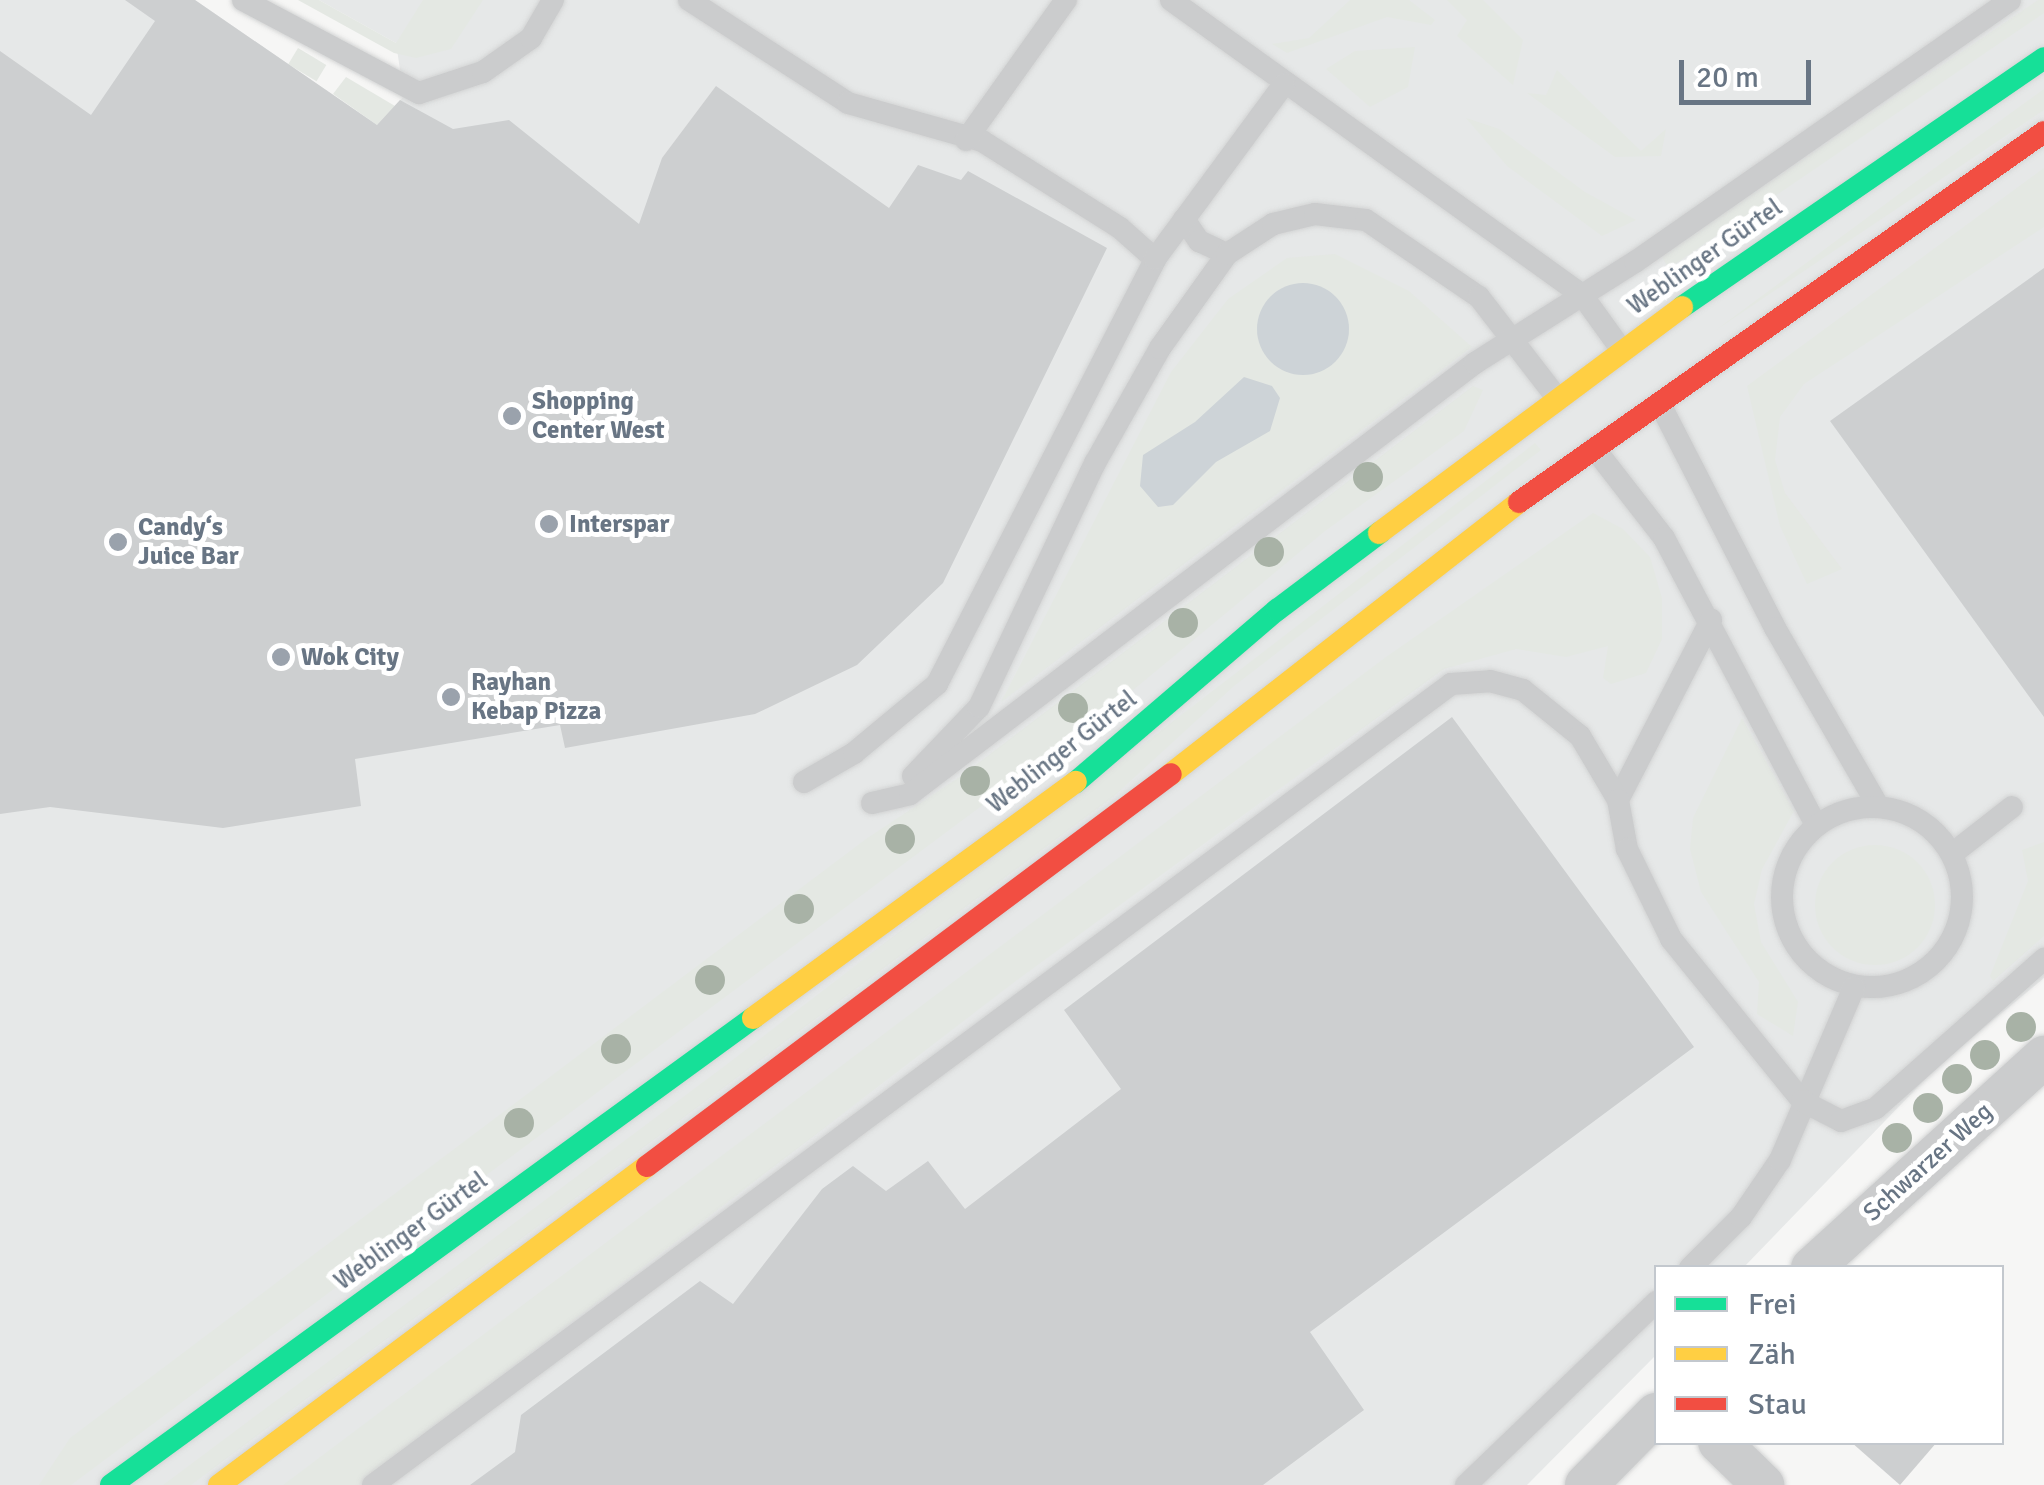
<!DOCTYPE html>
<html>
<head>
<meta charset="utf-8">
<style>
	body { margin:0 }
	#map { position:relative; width:2044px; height:1485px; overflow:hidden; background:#f6f6f5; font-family:Signika,sans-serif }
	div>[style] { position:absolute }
	.built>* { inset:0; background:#e6e8e8 }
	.green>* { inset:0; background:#e4e8e3; transform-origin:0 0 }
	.round { border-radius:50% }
	.water>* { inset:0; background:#cdd3d7 }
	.building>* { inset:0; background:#cdcfd0 }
	.roads { filter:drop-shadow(0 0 2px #d3d4d4) drop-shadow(0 0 2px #d3d4d4) }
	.lane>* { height:22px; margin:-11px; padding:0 11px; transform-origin:11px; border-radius:11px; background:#cbcccd }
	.lane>.ring { margin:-11px; padding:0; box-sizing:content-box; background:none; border:22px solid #cbcccd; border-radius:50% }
	.street>* { height:42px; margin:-21px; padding:0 21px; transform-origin:21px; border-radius:21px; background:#cbcccd }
	.fast>* { height:22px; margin:-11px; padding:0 11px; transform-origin:11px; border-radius:11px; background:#16e098 }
	.slow>* { height:22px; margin:-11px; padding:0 11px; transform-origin:11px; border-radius:11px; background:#ffcf43 }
	.jam>* { height:22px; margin:-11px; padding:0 11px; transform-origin:11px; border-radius:11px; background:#f24e42 }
	.trees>* { width:30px; height:30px; margin:-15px; border-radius:50%; background:#a8b2a6 }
	.dots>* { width:28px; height:28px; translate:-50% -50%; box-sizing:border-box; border:5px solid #fff; border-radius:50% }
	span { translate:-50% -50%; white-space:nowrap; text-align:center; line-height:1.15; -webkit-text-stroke:10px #fff; paint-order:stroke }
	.street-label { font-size:25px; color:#687584 }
	.poi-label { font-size:25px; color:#687584; font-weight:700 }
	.left { translate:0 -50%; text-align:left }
	.legend { position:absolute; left:1654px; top:1265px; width:350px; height:180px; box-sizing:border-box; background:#fff; border:2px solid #c3c8ce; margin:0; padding:12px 18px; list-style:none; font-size:30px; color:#687584 }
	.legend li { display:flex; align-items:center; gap:20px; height:50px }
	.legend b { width:50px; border:2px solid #c3c8ce }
	.scale { position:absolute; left:1679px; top:60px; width:132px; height:45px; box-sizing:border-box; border:5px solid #687584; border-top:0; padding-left:12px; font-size:30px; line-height:35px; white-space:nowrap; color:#687584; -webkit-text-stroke:8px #fff; paint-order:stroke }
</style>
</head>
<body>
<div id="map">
	<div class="built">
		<i style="clip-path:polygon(0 0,195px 0,377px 125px,404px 96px,396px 43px,319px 0,2044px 0,2044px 978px,1939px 1065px,1744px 1267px,1656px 1268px,1656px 1355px,1527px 1485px,0 1485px)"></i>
	</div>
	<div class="green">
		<i style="clip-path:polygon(298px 0,319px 0,396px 43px,423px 0,483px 0,451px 49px,416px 58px,394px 53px)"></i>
		<i style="clip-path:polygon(1350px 0,1409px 0,1435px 20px,1431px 25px,1387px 17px,1287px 53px,1272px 44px,1309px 38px)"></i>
		<i style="clip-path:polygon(1447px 0,1483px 0,1523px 40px,1513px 85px,1457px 36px,1467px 20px)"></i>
		<i style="clip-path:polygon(2038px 0,2044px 0,2044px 13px,1669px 268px,1661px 256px)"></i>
		<i style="clip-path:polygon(1415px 47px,1408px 87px,1370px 107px,1326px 69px,1355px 51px)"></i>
		<i style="left:298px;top:48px;width:33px;height:19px;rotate:31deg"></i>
		<i style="clip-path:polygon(1557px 70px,1641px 151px,1666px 129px,1661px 156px,1615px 157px,1527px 93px,1546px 95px)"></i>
		<i style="clip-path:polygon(346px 77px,395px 106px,377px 125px,333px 94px)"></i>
		<i style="clip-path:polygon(2044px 89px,2044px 110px,1716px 330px,1903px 191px)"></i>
		<i style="clip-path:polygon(1466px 118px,1499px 129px,1585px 192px,1636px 220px,1602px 236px,1507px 166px)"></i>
		<i style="clip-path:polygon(2044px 168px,2044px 227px,1804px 384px,1780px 417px,1775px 460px,1785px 493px,1842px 569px,1807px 584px,1780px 526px,1747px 386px)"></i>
		<i style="clip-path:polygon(1335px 254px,1409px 291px,1472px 347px,1001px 702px,1171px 372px,1228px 299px,1287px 258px)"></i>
		<i style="clip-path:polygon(1473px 386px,1483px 390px,1464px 431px,1325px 531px,1098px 719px,71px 1485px,39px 1485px,70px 1438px,866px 839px,964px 774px)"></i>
		<i style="clip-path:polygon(1535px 443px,1541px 450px,1234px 686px,1113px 797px,191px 1485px,163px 1485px,726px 1065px)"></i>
		<i style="clip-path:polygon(1593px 513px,1623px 529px,1650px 557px,1662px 598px,1662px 639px,1646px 673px,1611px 684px,1603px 678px,1608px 646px,1566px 657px,1516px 649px,1444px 669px,1017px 980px,359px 1485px,283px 1485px,1386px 657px)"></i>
		<i style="clip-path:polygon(1742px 718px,1794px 811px,1762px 869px,1754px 904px,1761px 942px,1798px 1002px,1793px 1036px,1757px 1014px,1759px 982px,1701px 892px,1690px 849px,1693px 818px)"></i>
		<i style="clip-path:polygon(2044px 842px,2044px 936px,1993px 981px,1990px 976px,2028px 881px,2022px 850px)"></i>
		<i class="round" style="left:1815px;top:845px;width:120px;height:120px"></i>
	</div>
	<div class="water">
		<i class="round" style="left:1257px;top:283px;width:92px;height:92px"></i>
		<i style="clip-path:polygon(1244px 377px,1272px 386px,1280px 398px,1270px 431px,1216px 462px,1173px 505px,1158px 507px,1140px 486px,1143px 455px,1195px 422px)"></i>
	</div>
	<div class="building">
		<i style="clip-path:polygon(125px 0,195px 0,377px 125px,400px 100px,453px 129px,509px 120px,639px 224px,662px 158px,716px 86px,889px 208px,918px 165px,961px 180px,968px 171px,1107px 248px,943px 583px,857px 665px,755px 714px,565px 748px,560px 725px,355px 759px,361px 806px,223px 828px,50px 807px,0 814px,0 51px,91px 115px,155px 21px)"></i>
		<i style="clip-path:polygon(2044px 268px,2044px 717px,1830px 421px)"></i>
		<i style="clip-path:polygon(1452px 717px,1694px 1047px,1310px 1332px,1364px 1410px,1263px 1485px,470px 1485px,515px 1452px,521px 1415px,700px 1281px,733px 1304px,822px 1189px,853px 1166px,886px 1191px,928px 1161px,965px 1209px,1121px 1089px,1064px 1010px)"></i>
		<i style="clip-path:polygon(1851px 1442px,1937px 1442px,1900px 1485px)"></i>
	</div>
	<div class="roads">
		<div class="lane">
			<i style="left:243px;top:0;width:199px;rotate:27.9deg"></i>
			<i style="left:419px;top:93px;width:67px;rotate:-18.2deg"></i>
			<i style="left:483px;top:72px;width:59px;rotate:-35.3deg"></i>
			<i style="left:531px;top:38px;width:44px;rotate:-59.9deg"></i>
			<i style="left:689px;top:0;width:189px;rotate:32.9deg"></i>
			<i style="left:848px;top:103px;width:139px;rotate:15.8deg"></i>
			<i style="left:982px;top:141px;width:163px;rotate:32.2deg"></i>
			<i style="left:1120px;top:228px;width:47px;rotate:41.5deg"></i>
			<i style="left:1171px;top:0;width:506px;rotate:35.67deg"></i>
			<i style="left:1582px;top:295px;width:67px;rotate:54.2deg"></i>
			<i style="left:966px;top:140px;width:172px;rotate:-54.5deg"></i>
			<i style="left:1184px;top:219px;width:27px;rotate:56deg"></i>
			<i style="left:1199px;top:241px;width:31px;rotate:25deg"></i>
			<i style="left:1661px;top:406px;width:250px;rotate:62.8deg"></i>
			<i style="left:1775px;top:628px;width:206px;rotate:59.9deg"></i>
			<i style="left:1594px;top:448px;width:114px;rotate:52.1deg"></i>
			<i style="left:1664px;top:538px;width:325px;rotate:62.1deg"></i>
			<i style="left:913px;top:776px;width:95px;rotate:-46.3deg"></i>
			<i style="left:979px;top:707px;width:270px;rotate:-64.6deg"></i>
			<i style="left:1095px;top:463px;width:132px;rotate:-60.5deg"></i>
			<i style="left:1160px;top:348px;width:115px;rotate:-54.5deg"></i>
			<i style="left:1227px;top:254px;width:55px;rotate:-33.1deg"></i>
			<i style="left:1273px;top:224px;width:43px;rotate:-13.4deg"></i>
			<i style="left:1315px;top:214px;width:51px;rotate:6.7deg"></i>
			<i style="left:1366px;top:220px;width:137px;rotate:34.3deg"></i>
			<i style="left:1479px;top:297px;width:128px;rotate:52.3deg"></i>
			<i style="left:804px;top:782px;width:58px;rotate:-30.1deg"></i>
			<i style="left:854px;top:753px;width:108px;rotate:-39.7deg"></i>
			<i style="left:937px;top:684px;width:478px;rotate:-62.8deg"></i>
			<i style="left:1155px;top:259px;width:217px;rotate:-53.6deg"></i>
			<i style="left:1618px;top:800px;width:203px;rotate:-62.7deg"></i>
			<i style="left:872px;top:803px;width:39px;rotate:-13deg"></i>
			<i style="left:910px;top:794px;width:711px;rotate:-37.34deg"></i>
			<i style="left:1475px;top:363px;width:189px;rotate:-32.3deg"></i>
			<i style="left:1635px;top:262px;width:457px;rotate:-34.9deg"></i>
			<i class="ring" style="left:1782px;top:807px;width:158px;height:158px"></i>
			<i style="left:1952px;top:854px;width:76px;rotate:-38.1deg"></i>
			<i style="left:1690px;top:1268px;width:72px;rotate:-45deg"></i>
			<i style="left:1741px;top:1217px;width:69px;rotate:-55.6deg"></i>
			<i style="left:1780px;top:1160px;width:188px;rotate:-66.8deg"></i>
			<i style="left:373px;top:1485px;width:1343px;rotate:-36.61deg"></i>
			<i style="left:1451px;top:684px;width:39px;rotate:-4deg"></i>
			<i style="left:1490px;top:681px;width:34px;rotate:15deg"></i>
			<i style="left:1523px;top:690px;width:73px;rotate:38.9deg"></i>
			<i style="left:1580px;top:736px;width:74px;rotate:59.3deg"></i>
			<i style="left:1618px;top:800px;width:50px;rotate:79.6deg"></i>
			<i style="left:1627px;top:849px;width:100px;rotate:63.9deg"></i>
			<i style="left:1671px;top:939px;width:208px;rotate:51deg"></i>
			<i style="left:1802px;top:1101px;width:44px;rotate:27.1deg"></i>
			<i style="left:1841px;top:1121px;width:37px;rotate:-20deg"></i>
			<i style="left:1876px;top:1108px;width:225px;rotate:-41.6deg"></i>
			<i style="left:1466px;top:1485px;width:264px;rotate:-43.9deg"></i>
		</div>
		<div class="street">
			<i style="left:1812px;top:1268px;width:314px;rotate:-42.3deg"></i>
			<i style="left:1719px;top:1442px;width:62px;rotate:44.3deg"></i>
			<i style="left:1586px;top:1485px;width:100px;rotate:-45.4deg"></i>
		</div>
		<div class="fast">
			<i style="left:1682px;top:307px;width:439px;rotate:-34.5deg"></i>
			<i style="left:1076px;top:782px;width:265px;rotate:-40.6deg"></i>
			<i style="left:1277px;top:610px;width:128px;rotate:-37deg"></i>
			<i style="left:111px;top:1485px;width:794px;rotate:-36.03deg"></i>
		</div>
		<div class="slow">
			<i style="left:1379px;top:533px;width:378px;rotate:-36.7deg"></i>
			<i style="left:1171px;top:774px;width:442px;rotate:-38deg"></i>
			<i style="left:753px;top:1018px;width:400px;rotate:-36.2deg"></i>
			<i style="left:219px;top:1485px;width:534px;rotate:-36.7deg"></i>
		</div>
		<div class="jam">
			<i style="left:1519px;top:502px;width:642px;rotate:-35.17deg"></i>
			<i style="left:647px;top:1166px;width:654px;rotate:-36.8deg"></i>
		</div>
	</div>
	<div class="trees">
		<i style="left:1368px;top:477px"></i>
		<i style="left:1269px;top:552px"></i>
		<i style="left:1183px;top:623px"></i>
		<i style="left:1073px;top:708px"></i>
		<i style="left:975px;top:781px"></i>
		<i style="left:900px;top:839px"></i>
		<i style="left:799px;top:909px"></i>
		<i style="left:710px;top:980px"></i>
		<i style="left:2021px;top:1027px"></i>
		<i style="left:616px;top:1049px"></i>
		<i style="left:1985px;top:1055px"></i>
		<i style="left:1957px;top:1079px"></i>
		<i style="left:1928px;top:1108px"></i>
		<i style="left:519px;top:1123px"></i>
		<i style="left:1897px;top:1138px"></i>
	</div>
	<div class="dots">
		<i style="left:512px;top:416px;background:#9aa2ac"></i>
		<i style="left:549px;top:524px;background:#9aa2ac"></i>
		<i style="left:118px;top:542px;background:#9aa2ac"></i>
		<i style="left:281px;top:657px;background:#9aa2ac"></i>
		<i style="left:451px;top:697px;background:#9aa2ac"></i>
	</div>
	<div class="street-label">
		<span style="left:1705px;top:257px;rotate:-35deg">Weblinger Gürtel</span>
		<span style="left:1062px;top:752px;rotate:-38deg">Weblinger Gürtel</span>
		<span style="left:1928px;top:1162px;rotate:-42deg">Schwarzer Weg</span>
		<span style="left:411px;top:1231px;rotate:-36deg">Weblinger Gürtel</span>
	</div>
	<div class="poi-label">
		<span class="left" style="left:532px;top:416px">Shopping<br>Center West</span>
		<span class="left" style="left:569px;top:524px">Interspar</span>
		<span class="left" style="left:138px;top:542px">Candy‘s<br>Juice Bar</span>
		<span class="left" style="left:301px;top:657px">Wok City</span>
		<span class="left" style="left:471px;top:697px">Rayhan<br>Kebap Pizza</span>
	</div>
	<ul class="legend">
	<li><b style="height:12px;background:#16e098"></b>Frei</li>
	<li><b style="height:12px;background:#ffcf43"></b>Zäh</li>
	<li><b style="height:12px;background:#f24e42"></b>Stau</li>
	</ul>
	<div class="scale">20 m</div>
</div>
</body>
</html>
